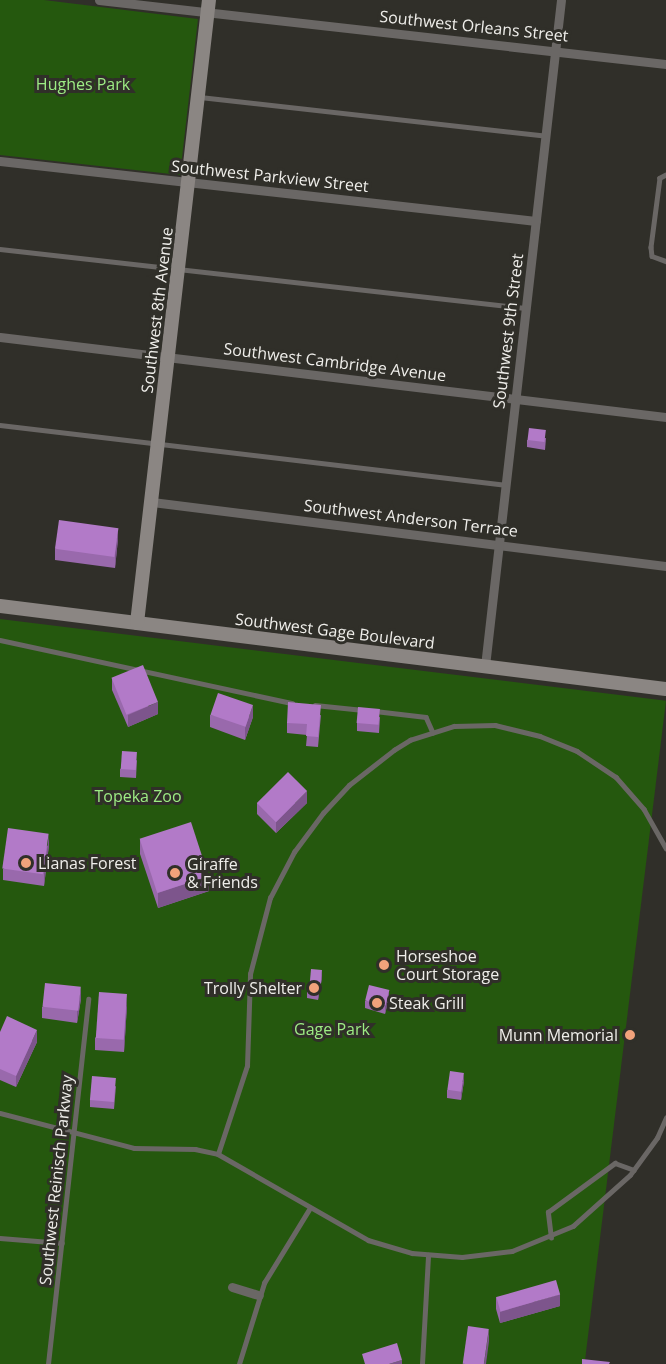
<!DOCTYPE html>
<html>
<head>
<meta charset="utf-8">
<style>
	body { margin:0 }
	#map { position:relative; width:666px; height:1364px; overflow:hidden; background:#302f29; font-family:"Open Sans",sans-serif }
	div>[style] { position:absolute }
	.green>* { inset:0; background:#25580e; transform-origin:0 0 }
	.lane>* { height:4.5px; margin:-2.25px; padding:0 2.25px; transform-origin:2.25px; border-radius:2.25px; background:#6a6765 }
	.street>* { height:9px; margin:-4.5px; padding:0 4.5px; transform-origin:4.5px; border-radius:4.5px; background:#6a6765 }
	.secondary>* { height:14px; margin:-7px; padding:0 7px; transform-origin:7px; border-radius:7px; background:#8b8683 }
	.wall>* { inset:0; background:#9969ac }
	.shaded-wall>* { inset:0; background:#7d558c }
	.building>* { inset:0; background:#b27ac8; transform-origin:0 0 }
	.dots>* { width:16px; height:16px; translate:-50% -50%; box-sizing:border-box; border:3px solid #302f29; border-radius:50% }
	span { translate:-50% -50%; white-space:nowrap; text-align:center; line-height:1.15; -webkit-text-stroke:6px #302f29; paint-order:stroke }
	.street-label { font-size:16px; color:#efeeea }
	.park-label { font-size:16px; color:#9dec84 }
	.poi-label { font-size:16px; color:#efeeea }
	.left { translate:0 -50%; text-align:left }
	.right { translate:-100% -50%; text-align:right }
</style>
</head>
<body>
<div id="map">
	<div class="green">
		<i style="clip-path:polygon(0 0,44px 0,198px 19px,180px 175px,0 155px)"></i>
		<i style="left:0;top:619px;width:671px;height:745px;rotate:7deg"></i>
	</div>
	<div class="lane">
		<i style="left:200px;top:97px;width:348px;rotate:6.4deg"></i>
		<i style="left:666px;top:175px;width:7px;rotate:153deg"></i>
		<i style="left:660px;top:178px;width:70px;rotate:97.4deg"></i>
		<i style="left:651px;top:247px;width:9px;rotate:84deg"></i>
		<i style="left:652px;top:256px;width:15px;rotate:20deg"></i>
		<i style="left:0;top:249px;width:528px;rotate:6.41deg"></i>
		<i style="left:0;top:425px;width:510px;rotate:6.76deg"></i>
		<i style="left:0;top:640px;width:299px;rotate:12.2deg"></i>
		<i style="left:315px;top:705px;width:48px;rotate:5.9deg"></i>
		<i style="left:375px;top:711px;width:51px;rotate:6.7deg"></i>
		<i style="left:426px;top:717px;width:17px;rotate:66deg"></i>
		<i style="left:0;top:1113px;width:138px;rotate:14.6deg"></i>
		<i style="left:134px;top:1148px;width:61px;rotate:0.9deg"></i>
		<i style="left:195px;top:1149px;width:24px;rotate:12deg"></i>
		<i style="left:218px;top:1154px;width:173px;rotate:29.8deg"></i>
		<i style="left:368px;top:1240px;width:46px;rotate:16.5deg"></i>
		<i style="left:412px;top:1253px;width:50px;rotate:4.6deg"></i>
		<i style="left:462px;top:1257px;width:50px;rotate:-6.8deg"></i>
		<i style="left:512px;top:1251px;width:66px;rotate:-22.3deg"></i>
		<i style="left:573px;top:1226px;width:76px;rotate:-41.8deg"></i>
		<i style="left:630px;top:1175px;width:46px;rotate:-53.9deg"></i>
		<i style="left:657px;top:1138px;width:22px;rotate:-66deg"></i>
		<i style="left:218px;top:1154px;width:93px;rotate:-71.8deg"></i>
		<i style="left:247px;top:1066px;width:92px;rotate:-88.1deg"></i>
		<i style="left:250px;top:974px;width:79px;rotate:-75.3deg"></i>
		<i style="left:270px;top:898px;width:52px;rotate:-62.4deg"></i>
		<i style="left:294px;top:852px;width:49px;rotate:-53.4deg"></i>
		<i style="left:323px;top:813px;width:38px;rotate:-47deg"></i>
		<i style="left:349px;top:785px;width:57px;rotate:-37.9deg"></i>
		<i style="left:394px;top:750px;width:19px;rotate:-32deg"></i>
		<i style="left:410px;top:740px;width:46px;rotate:-17.7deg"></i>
		<i style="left:454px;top:726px;width:41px;rotate:-1.4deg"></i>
		<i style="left:495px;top:725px;width:46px;rotate:13.7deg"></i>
		<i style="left:540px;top:736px;width:40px;rotate:22deg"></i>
		<i style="left:577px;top:751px;width:47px;rotate:33.7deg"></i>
		<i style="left:616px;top:777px;width:43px;rotate:48.8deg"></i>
		<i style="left:644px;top:809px;width:45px;rotate:60.6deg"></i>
		<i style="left:0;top:1238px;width:62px;rotate:4.6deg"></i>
		<i style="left:551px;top:1238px;width:26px;rotate:-97deg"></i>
		<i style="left:548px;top:1212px;width:83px;rotate:-36.2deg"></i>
		<i style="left:615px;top:1163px;width:20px;rotate:20deg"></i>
		<i style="left:48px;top:1364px;width:367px;rotate:-83.7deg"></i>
		<i style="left:239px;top:1364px;width:85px;rotate:-72.8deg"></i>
		<i style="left:264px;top:1283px;width:88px;rotate:-58.5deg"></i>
		<i style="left:422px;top:1364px;width:109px;rotate:-86.8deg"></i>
	</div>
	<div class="street">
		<i style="left:99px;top:0;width:571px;rotate:6.44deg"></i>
		<i style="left:0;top:161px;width:539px;rotate:6.39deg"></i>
		<i style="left:0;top:337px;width:671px;rotate:6.85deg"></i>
		<i style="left:152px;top:502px;width:518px;rotate:7.1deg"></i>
		<i style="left:485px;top:666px;width:670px;rotate:-83.49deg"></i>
		<i style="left:232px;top:1287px;width:28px;rotate:17deg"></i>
	</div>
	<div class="secondary">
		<i style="left:0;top:606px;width:671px;rotate:7.1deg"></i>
		<i style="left:137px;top:623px;width:627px;rotate:-83.41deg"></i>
	</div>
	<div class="wall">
		<i style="clip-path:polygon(546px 438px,545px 450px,527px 447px,527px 440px)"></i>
		<i style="clip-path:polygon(118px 539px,115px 568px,55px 560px,55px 549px)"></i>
		<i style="clip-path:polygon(112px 678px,158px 714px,128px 727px,112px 690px)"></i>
		<i style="clip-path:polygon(210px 715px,253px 717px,245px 740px,210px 727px)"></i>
		<i style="clip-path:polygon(321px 715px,318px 747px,306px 746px,307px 735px,287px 733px,287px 723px)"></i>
		<i style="clip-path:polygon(380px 717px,379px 733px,357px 731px,357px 723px)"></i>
		<i style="clip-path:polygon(137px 760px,136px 778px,120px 777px,120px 769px)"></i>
		<i style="clip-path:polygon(257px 803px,307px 803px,276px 833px,257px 814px)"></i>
		<i style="clip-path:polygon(140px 839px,209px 891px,158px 908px,140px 854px)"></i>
		<i style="clip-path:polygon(49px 845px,44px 886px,3px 880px,3px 869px)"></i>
		<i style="clip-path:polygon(322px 978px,318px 1000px,307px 998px,307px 990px)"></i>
		<i style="clip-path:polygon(389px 998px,385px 1014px,365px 1008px,365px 1001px)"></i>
		<i style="clip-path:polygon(81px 999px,77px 1023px,42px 1018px,42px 1007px)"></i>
		<i style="clip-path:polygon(127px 1006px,124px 1052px,95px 1050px,95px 1038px)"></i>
		<i style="clip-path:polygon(0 1032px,37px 1042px,16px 1087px,0 1080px)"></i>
		<i style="clip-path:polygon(464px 1081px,461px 1100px,447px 1098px,447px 1090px)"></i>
		<i style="clip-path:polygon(116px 1086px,114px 1109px,90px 1107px,90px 1100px)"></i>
		<i style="clip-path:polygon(496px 1297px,560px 1306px,500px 1323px,496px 1309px)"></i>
	</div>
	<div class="shaded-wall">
		<i style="clip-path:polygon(118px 528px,118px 539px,115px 568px,115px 556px)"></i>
		<i style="clip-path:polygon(158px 702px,158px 714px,128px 727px,128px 715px)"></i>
		<i style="clip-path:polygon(253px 705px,253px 717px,245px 740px,245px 728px)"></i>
		<i style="clip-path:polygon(307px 791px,307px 803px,276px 833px,276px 822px)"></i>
		<i style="clip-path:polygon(49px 834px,49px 845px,44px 886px,44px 874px)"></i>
		<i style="clip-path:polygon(209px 876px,209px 891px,158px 908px,158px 893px)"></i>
		<i style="clip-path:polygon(322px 970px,322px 978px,318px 1000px,318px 992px)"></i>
		<i style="clip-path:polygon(81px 987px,81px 999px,77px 1023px,77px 1011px)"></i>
		<i style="clip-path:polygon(389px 990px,389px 998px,385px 1014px,385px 1006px)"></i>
		<i style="clip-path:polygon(127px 994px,127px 1006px,124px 1052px,124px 1040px)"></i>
		<i style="clip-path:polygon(37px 1030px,37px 1042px,16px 1087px,16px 1076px)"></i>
		<i style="clip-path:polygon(464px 1073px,464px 1081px,461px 1100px,461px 1092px)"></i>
		<i style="clip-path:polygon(560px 1294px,560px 1306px,500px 1323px,500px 1312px)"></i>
		<i style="clip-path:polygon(489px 1329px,489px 1341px,486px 1364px,484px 1364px)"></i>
		<i style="clip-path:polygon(402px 1360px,402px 1364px,389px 1364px)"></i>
	</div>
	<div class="building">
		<i style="left:529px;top:428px;width:17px;height:12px;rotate:7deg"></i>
		<i style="left:59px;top:520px;width:60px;height:29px;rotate:8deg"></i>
		<i style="left:143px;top:665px;width:40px;height:34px;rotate:68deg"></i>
		<i style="left:218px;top:693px;width:37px;height:23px;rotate:19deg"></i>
		<i style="clip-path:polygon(288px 702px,321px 705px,318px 737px,306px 736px,307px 724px,287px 723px)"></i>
		<i style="left:358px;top:707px;width:22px;height:16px;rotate:5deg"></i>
		<i style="left:122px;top:751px;width:15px;height:18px;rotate:4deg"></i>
		<i style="left:288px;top:772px;width:27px;height:44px;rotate:45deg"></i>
		<i style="left:191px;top:822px;width:57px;height:54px;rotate:72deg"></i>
		<i style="left:8px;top:828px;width:41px;height:41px;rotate:8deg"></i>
		<i style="left:311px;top:969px;width:11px;height:21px;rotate:5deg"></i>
		<i style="left:45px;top:983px;width:36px;height:24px;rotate:6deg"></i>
		<i style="left:369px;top:985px;width:21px;height:16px;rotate:14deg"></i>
		<i style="left:99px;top:992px;width:28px;height:46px;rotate:4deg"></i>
		<i style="clip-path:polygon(7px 1016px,37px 1030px,16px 1076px,0 1069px,0 1032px)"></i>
		<i style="left:450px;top:1071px;width:14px;height:19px;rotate:8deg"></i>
		<i style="left:92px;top:1076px;width:24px;height:24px;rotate:5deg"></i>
		<i style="left:556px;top:1280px;width:15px;height:62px;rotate:74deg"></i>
		<i style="left:468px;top:1326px;width:21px;height:38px;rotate:8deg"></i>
		<i style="clip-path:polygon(397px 1343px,402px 1360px,389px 1364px,365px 1364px,362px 1354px)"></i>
		<i style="clip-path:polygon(582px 1359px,610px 1362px,609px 1364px,582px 1364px)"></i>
	</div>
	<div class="dots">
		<i style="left:26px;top:863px;background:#f1a27b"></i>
		<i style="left:175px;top:873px;background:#f1a27b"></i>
		<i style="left:384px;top:965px;background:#f1a27b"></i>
		<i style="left:314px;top:988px;background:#f1a27b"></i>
		<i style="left:377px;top:1003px;background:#f1a27b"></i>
		<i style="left:630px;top:1035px;background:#f1a27b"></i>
	</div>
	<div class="street-label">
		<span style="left:474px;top:26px;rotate:6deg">Southwest Orleans Street</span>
		<span style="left:270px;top:176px;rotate:6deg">Southwest Parkview Street</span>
		<span style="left:157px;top:310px;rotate:-83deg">Southwest 8th Avenue</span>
		<span style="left:508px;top:331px;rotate:-83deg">Southwest 9th Street</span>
		<span style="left:335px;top:362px;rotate:7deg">Southwest Cambridge Avenue</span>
		<span style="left:411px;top:518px;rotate:7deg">Southwest Anderson Terrace</span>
		<span style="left:335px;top:631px;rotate:7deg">Southwest Gage Boulevard</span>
		<span style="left:56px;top:1180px;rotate:-84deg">Southwest Reinisch Parkway</span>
	</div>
	<div class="park-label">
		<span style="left:83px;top:84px">Hughes Park</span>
		<span style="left:138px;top:796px">Topeka Zoo</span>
		<span style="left:332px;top:1029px">Gage Park</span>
	</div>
	<div class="poi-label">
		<span class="left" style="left:38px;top:863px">Lianas Forest</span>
		<span class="left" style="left:187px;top:873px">Giraffe<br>&amp; Friends</span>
		<span class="left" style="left:396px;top:965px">Horseshoe<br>Court Storage</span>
		<span class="right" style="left:302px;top:988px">Trolly Shelter</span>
		<span class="left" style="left:389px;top:1003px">Steak Grill</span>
		<span class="right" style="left:618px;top:1035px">Munn Memorial</span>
	</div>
</div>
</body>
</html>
